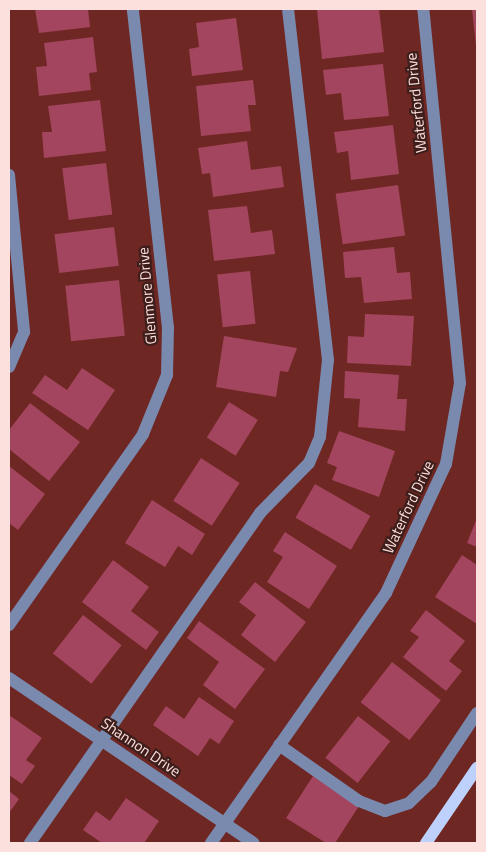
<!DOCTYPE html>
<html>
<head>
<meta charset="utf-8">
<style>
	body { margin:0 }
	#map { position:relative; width:486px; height:852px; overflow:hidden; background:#6f2723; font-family:"Titillium Web",sans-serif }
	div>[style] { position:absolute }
	.building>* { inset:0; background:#a3455e; transform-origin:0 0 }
	.minor>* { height:12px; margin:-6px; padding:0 6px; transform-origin:6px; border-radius:6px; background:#7a8aae }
	.major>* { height:12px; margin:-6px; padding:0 6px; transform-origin:6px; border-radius:6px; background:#bdd1fc }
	span { translate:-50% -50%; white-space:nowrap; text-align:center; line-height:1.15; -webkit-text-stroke:4.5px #3e1e1b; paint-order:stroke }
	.street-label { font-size:15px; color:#fce0dd }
	.frame { position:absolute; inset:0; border:10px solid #fce0dd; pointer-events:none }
</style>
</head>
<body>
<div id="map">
	<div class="building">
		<i style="clip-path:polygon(35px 9px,88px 9px,90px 27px,39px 33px)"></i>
		<i style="clip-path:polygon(317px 9px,379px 9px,384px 52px,322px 59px)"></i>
		<i style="clip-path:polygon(472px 9px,477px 9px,477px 46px,476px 46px)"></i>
		<i style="clip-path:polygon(236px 18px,243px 70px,192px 76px,189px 49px,199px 47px,196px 23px)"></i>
		<i style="clip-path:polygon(93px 37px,97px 72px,89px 73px,91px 90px,39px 96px,36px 67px,47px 66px,44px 43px)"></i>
		<i style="clip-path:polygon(383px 64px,389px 116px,344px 120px,341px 93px,326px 95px,323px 70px)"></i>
		<i style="clip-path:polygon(253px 80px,256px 105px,248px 105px,251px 131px,201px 136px,196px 86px)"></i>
		<i style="clip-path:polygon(100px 100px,106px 151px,44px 158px,42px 132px,52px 132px,48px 106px)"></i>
		<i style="clip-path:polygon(393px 125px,399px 174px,351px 180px,348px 151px,337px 153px,334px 132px)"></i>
		<i style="clip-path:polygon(247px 141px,251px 170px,281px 166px,284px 187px,213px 197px,210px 173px,202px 174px,198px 148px)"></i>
		<i style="left:106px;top:163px;width:52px;height:44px;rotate:83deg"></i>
		<i style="left:398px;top:185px;width:51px;height:63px;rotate:82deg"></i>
		<i style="clip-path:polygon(247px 206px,251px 233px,272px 230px,275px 254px,214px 261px,208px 210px)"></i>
		<i style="left:114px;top:227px;width:39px;height:60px;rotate:83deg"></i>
		<i style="clip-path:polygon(394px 247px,397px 273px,410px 272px,412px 299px,364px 303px,361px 277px,345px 278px,343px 252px)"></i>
		<i style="left:250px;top:271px;width:53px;height:33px;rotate:84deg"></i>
		<i style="left:119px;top:280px;width:56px;height:54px;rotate:84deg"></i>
		<i style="clip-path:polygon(365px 314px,414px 316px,411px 366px,347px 363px,348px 336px,364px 337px)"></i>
		<i style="clip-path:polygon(224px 336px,297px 348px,288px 372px,280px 371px,276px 397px,216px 387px)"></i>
		<i style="clip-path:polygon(82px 368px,115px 390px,88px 430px,32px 393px,45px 375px,67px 390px)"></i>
		<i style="clip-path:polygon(345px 371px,399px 375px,397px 399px,407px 399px,405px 431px,358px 427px,360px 399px,344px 398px)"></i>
		<i style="left:229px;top:402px;width:34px;height:42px;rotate:32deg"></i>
		<i style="clip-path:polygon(30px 403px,80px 442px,49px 481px,9px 449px,9px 430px)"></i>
		<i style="clip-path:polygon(339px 431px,395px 451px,379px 497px,332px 480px,337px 467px,327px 463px)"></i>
		<i style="left:201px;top:458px;width:46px;height:51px;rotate:33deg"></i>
		<i style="clip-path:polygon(9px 466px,45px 494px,18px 530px,9px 523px)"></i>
		<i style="left:315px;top:484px;width:64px;height:39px;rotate:30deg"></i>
		<i style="clip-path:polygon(152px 500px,205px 534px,192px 555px,178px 546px,165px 567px,125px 543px)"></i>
		<i style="clip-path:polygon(477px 518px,477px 547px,467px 543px)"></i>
		<i style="clip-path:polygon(285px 532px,337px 566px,309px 609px,267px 582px,283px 557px,273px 551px)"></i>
		<i style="clip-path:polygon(462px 555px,477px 565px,477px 624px,435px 597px)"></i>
		<i style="clip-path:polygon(113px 560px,149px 587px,131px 611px,159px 632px,146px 650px,82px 602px)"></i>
		<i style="clip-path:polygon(255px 582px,306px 622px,275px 662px,241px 635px,256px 615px,239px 602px)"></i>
		<i style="clip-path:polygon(426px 610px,465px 641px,449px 661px,462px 671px,446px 691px,403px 657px,419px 637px,410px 631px)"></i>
		<i style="left:83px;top:615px;width:49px;height:49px;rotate:38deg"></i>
		<i style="clip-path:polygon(199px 621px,265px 669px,235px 709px,203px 685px,219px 662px,187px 638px)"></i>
		<i style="left:392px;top:662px;width:62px;height:51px;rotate:38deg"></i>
		<i style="clip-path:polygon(199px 697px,234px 721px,219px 744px,210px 738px,198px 756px,153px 725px,166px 706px,184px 719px)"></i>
		<i style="clip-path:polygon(9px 715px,42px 738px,26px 760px,35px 766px,22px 784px,9px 775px)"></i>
		<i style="left:358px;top:716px;width:41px;height:53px;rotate:38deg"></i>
		<i style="clip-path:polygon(313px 776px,359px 806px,335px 843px,326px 843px,286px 818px)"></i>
		<i style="clip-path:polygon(9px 791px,19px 799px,9px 813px)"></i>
		<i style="clip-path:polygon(126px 798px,159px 821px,144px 843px,102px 843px,83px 830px,96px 811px,110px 821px)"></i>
	</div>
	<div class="minor">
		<i style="left:9px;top:175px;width:158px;rotate:84.5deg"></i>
		<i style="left:24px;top:332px;width:38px;rotate:113deg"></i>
		<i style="left:9px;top:625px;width:233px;rotate:-54.9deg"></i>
		<i style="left:143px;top:434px;width:64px;rotate:-67.9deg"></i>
		<i style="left:167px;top:375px;width:47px;rotate:-88.8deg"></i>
		<i style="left:168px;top:328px;width:321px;rotate:-96.3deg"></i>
		<i style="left:9px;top:678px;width:295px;rotate:34deg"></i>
		<i style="left:279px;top:745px;width:98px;rotate:35deg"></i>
		<i style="left:359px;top:801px;width:28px;rotate:21deg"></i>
		<i style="left:385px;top:811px;width:25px;rotate:-18deg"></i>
		<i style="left:409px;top:803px;width:30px;rotate:-44deg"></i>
		<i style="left:431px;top:782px;width:83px;rotate:-56.3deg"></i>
		<i style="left:30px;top:843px;width:402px;rotate:-55.1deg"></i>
		<i style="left:260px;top:513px;width:70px;rotate:-45.6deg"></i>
		<i style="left:309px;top:463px;width:28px;rotate:-67deg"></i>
		<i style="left:320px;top:437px;width:77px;rotate:-84.1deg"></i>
		<i style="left:328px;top:360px;width:353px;rotate:-96.5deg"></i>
		<i style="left:211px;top:843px;width:305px;rotate:-55deg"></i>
		<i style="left:386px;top:593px;width:142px;rotate:-65.1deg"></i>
		<i style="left:446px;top:464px;width:82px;rotate:-80.2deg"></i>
		<i style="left:460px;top:383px;width:376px;rotate:-95.6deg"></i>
	</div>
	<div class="major">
		<i style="left:426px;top:843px;width:91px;rotate:-55.8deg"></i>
	</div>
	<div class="street-label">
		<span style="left:416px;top:103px;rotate:-96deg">Waterford Drive</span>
		<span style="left:147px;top:296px;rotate:-95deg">Glenmore Drive</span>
		<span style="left:408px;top:507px;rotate:-65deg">Waterford Drive</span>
		<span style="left:141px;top:747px;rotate:34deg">Shannon Drive</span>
	</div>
	<div class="frame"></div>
</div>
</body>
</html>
